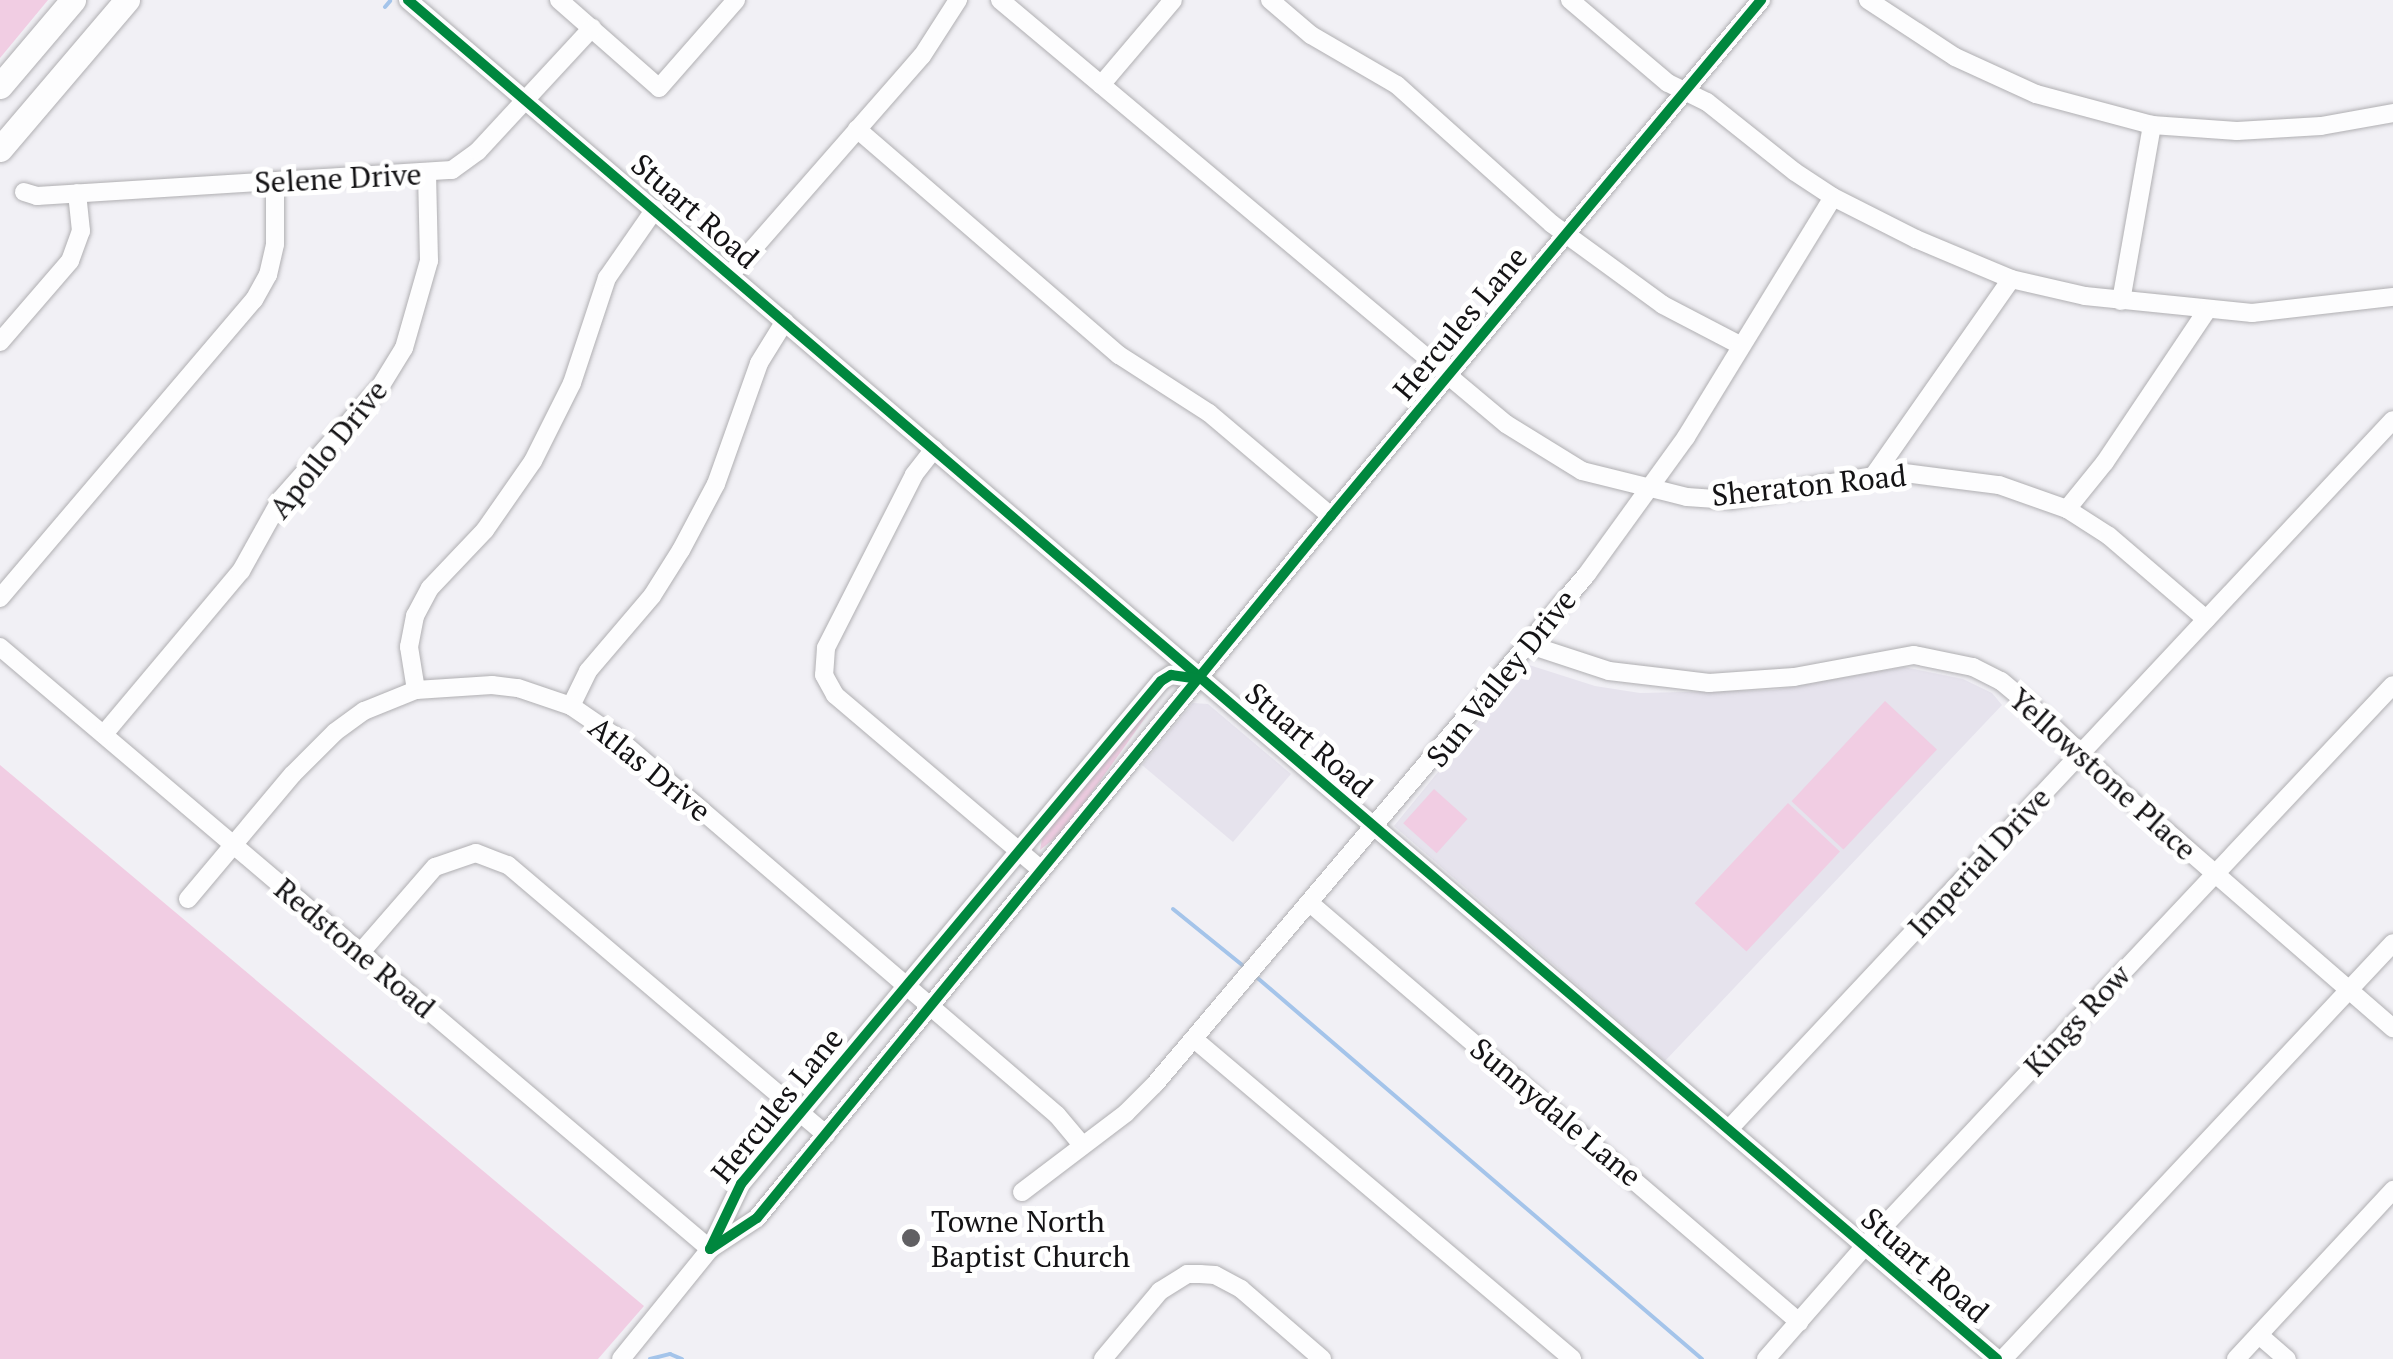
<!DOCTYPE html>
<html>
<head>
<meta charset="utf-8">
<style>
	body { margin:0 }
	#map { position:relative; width:2393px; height:1359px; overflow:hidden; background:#f1f0f5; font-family:"PT Serif",serif }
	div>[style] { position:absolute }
	.built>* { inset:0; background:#e6e3ed }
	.green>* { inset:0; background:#f1cde3; transform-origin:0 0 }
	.stream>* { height:4px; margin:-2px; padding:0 2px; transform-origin:2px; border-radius:2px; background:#a4c4ea }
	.roads { filter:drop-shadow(0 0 2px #b0afb2) drop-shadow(0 0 2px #b0afb2) }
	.minor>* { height:18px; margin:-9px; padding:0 9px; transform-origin:9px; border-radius:9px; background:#fdfdfe }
	.highway>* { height:25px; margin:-12.5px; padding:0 12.5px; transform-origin:12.5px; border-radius:12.5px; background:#fdfdfe }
	.cycleway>* { height:10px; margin:-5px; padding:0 5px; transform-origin:5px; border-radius:5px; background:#00873e }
	.dots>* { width:28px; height:28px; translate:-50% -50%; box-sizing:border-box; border:5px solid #fff; border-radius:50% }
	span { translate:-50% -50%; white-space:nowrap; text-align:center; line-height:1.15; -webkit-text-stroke:10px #fff; paint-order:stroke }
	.street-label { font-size:30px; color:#141315 }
	.poi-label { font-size:30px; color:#141315 }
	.left { translate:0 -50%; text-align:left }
</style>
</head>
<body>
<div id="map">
	<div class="built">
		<i style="clip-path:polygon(1526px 664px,1595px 686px,1640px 693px,1774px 690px,1904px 667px,1963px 679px,1992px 693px,2002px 705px,1665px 1061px,1394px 826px)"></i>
		<i style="clip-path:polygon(1193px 703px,1208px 704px,1291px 774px,1233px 842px,1142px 765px)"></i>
	</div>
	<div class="green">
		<i style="clip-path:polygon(0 0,48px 0,0 58px)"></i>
		<i style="clip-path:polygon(1165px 690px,1065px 830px,1040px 850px,1042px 839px,1146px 702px)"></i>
		<i style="left:1885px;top:701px;width:71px;height:137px;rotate:43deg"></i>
		<i style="clip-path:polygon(0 765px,644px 1306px,598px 1359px,0 1359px)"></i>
		<i style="left:1434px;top:789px;width:45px;height:46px;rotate:42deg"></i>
		<i style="left:1788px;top:803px;width:71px;height:137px;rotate:43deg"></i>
	</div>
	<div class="stream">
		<i style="left:385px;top:7px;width:8px;rotate:-50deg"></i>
		<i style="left:1173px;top:909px;width:95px;rotate:39deg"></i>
		<i style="left:1254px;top:975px;width:590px;rotate:40.6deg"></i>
		<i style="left:650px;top:1359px;width:21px;rotate:-14deg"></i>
		<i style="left:670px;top:1354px;width:13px;rotate:23deg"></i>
	</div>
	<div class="roads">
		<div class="minor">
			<i style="left:408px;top:0;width:2091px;rotate:40.54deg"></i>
			<i style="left:559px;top:0;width:133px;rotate:41.3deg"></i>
			<i style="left:659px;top:88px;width:117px;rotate:-48.8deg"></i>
			<i style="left:1000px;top:0;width:660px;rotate:39.96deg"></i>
			<i style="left:1506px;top:424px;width:89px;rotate:31.7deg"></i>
			<i style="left:1582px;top:471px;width:108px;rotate:13.9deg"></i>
			<i style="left:1687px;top:497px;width:43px;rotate:4deg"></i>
			<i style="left:1730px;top:500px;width:169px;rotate:-9.5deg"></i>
			<i style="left:1897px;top:472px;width:103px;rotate:7.3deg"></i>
			<i style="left:1999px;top:485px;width:72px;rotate:19.4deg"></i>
			<i style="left:2067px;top:509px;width:50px;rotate:32.7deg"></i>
			<i style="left:2109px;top:536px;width:128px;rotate:40.6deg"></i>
			<i style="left:1270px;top:0;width:54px;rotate:40.5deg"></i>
			<i style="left:1311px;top:35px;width:99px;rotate:30.2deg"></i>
			<i style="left:1397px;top:85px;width:208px;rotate:41.9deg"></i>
			<i style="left:1552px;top:224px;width:137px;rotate:36.1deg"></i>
			<i style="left:1663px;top:305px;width:87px;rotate:27.5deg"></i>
			<i style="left:1570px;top:0;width:128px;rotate:40.3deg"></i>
			<i style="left:1668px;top:83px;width:43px;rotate:26deg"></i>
			<i style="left:1707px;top:102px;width:112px;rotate:38.5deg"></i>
			<i style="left:1795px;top:172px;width:45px;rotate:33.3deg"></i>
			<i style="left:1833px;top:197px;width:93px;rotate:26.8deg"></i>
			<i style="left:1916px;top:239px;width:103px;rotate:22.8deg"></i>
			<i style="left:2011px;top:279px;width:76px;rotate:12.9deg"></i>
			<i style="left:2085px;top:296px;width:168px;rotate:5.8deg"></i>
			<i style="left:2252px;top:313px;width:142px;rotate:-6.5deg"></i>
			<i style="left:1868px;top:0;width:104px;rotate:33.2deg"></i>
			<i style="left:1955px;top:57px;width:89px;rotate:24.6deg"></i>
			<i style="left:2036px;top:94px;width:120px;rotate:15deg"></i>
			<i style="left:2152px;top:125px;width:85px;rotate:4deg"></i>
			<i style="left:2237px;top:131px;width:84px;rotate:-3.4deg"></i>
			<i style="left:2321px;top:126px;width:73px;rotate:-10.2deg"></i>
			<i style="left:1101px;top:85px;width:111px;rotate:-49.7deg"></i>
			<i style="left:857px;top:129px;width:346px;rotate:40.8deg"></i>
			<i style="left:1119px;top:355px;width:107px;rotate:32.8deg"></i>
			<i style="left:1209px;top:413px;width:160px;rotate:40.2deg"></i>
			<i style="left:24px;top:192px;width:14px;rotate:17deg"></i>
			<i style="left:37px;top:196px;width:416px;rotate:-3.6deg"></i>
			<i style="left:452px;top:170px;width:32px;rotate:-36deg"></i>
			<i style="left:478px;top:151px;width:168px;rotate:-47.2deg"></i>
			<i style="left:730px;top:275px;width:291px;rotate:-48.8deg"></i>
			<i style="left:922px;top:56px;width:67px;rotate:-57.3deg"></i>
			<i style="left:2121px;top:301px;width:179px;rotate:-80deg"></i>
			<i style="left:0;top:342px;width:107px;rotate:-49.2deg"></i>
			<i style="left:70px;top:261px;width:32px;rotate:-70deg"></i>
			<i style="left:81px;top:231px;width:38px;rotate:-96deg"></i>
			<i style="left:934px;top:449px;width:33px;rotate:128deg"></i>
			<i style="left:914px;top:475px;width:194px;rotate:117deg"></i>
			<i style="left:826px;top:648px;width:27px;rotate:94deg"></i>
			<i style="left:824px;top:675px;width:23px;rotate:61deg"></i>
			<i style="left:835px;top:695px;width:270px;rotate:40.3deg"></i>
			<i style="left:1874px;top:475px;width:239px;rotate:-55deg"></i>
			<i style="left:2067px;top:509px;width:60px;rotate:-51deg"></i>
			<i style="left:2105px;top:462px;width:183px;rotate:-56.1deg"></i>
			<i style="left:0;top:598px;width:392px;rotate:-49.6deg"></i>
			<i style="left:254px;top:300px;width:29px;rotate:-61deg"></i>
			<i style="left:268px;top:275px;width:32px;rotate:-77deg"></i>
			<i style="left:275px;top:244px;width:63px;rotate:-90deg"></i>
			<i style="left:1527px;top:644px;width:86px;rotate:18.2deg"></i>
			<i style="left:1609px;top:671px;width:101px;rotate:6.8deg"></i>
			<i style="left:1709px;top:683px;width:85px;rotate:-4deg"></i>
			<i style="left:1794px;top:677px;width:122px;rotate:-10.4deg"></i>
			<i style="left:1914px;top:655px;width:60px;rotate:11.5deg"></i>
			<i style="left:1973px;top:667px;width:31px;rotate:27deg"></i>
			<i style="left:2001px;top:681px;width:38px;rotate:40deg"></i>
			<i style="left:2030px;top:705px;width:123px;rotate:43.7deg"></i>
			<i style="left:2119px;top:790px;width:363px;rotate:41deg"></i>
			<i style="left:0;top:647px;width:931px;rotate:40.29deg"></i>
			<i style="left:416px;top:690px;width:44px;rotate:-99.2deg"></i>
			<i style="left:409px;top:647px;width:32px;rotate:-79deg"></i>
			<i style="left:415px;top:616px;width:32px;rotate:-62deg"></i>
			<i style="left:430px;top:588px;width:80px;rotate:-46.5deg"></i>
			<i style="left:485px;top:530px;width:84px;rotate:-55.2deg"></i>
			<i style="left:533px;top:461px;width:87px;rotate:-63.4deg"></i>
			<i style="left:572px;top:383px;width:111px;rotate:-71.6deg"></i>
			<i style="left:607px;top:278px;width:84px;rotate:-55.2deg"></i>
			<i style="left:571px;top:706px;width:39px;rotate:-64deg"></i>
			<i style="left:588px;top:671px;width:99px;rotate:-49.5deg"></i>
			<i style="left:652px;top:596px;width:54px;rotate:-57.8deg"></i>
			<i style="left:681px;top:550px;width:75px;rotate:-62.1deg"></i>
			<i style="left:716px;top:484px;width:128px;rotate:-70.4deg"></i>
			<i style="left:759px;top:363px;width:49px;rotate:-58.2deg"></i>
			<i style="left:104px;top:734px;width:213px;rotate:-50deg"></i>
			<i style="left:241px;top:571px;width:82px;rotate:-60.9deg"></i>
			<i style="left:281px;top:499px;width:149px;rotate:-48.5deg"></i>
			<i style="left:380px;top:387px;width:46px;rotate:-58.4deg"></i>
			<i style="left:404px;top:348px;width:91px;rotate:-74deg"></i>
			<i style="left:429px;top:261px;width:86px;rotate:-91.3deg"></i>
			<i style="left:188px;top:899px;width:163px;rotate:-50deg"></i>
			<i style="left:293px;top:774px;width:59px;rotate:-45deg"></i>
			<i style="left:335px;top:732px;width:36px;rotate:-36deg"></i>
			<i style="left:364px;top:711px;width:56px;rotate:-22deg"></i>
			<i style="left:416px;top:690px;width:76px;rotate:-3.8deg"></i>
			<i style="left:492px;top:685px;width:26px;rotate:7deg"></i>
			<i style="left:518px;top:688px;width:56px;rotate:18.8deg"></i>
			<i style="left:571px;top:706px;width:53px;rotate:34.3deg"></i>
			<i style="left:615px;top:736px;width:582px;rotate:40.61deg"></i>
			<i style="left:1057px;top:1115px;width:39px;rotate:50deg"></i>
			<i style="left:1311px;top:904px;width:643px;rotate:40.58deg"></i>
			<i style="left:361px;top:952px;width:113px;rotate:-49deg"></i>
			<i style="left:435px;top:867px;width:43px;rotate:-18.9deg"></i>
			<i style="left:476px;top:853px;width:34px;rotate:21deg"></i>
			<i style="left:508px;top:865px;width:417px;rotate:40.3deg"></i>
			<i style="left:1194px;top:1039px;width:495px;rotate:40.2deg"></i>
			<i style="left:1729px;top:1129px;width:971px;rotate:-46.88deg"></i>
			<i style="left:1022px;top:1192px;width:131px;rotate:-37.2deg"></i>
			<i style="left:1126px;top:1113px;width:41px;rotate:-45deg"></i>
			<i style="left:1155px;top:1084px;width:668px;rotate:-49.73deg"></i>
			<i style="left:1587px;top:574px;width:169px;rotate:-54.1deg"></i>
			<i style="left:1686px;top:437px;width:281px;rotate:-58.5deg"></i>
			<i style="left:710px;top:1249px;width:56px;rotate:-33.4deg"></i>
			<i style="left:757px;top:1218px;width:907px;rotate:-50.73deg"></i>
			<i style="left:1331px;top:516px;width:672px;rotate:-50.19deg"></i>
			<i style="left:2259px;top:1335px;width:37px;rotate:41deg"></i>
			<i style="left:621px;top:1359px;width:141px;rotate:-51deg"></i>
			<i style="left:710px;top:1249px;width:72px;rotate:-64.5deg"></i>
			<i style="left:741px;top:1184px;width:655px;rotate:-50.14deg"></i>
			<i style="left:1161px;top:681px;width:12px;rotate:-31deg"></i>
			<i style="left:1171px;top:675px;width:27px;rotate:8deg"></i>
			<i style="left:1103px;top:1359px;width:89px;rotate:-50deg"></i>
			<i style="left:1160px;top:1291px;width:32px;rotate:-32deg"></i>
			<i style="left:1187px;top:1274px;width:13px"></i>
			<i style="left:1200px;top:1274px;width:15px;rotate:4deg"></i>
			<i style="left:1215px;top:1275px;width:30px;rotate:28deg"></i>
			<i style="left:1241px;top:1289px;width:107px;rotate:40.8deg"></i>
			<i style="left:1766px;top:1359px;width:150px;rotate:-48.8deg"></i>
			<i style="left:1865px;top:1246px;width:770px;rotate:-46.74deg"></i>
			<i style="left:2003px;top:1359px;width:570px;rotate:-46.85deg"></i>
			<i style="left:2236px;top:1359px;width:231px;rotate:-47.1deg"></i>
		</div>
		<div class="highway">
			<i style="left:0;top:86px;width:113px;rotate:-49.7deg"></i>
			<i style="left:0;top:149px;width:196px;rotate:-49.6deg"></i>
		</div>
	</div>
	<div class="cycleway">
		<i style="left:408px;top:0;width:2091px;rotate:40.54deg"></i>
		<i style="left:710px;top:1249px;width:56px;rotate:-33.4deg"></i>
		<i style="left:757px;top:1218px;width:907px;rotate:-50.73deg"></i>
		<i style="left:1331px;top:516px;width:672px;rotate:-50.19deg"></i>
		<i style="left:710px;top:1249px;width:72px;rotate:-64.5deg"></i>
		<i style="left:741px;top:1184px;width:655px;rotate:-50.14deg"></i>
		<i style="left:1161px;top:681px;width:12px;rotate:-31deg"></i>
		<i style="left:1171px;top:675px;width:27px;rotate:8deg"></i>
	</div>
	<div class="dots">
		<i style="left:911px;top:1238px;background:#616063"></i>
	</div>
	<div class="street-label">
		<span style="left:338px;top:178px;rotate:-3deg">Selene Drive</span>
		<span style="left:695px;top:211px;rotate:41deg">Stuart Road</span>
		<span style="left:1460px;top:323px;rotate:-50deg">Hercules Lane</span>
		<span style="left:328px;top:449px;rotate:-51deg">Apollo Drive</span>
		<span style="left:1809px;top:485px;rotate:-6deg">Sheraton Road</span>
		<span style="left:1501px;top:678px;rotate:-51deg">Sun Valley Drive</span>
		<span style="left:1309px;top:740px;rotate:41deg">Stuart Road</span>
		<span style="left:650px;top:769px;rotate:39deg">Atlas Drive</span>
		<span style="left:2103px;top:774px;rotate:42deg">Yellowstone Place</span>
		<span style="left:1979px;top:862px;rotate:-47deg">Imperial Drive</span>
		<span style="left:355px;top:948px;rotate:40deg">Redstone Road</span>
		<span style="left:2077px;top:1020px;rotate:-47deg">Kings Row</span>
		<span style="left:777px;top:1105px;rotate:-51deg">Hercules Lane</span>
		<span style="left:1556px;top:1112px;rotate:40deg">Sunnydale Lane</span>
		<span style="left:1925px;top:1265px;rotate:41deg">Stuart Road</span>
	</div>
	<div class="poi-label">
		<span class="left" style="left:931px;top:1238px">Towne North<br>Baptist Church</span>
	</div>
</div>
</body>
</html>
